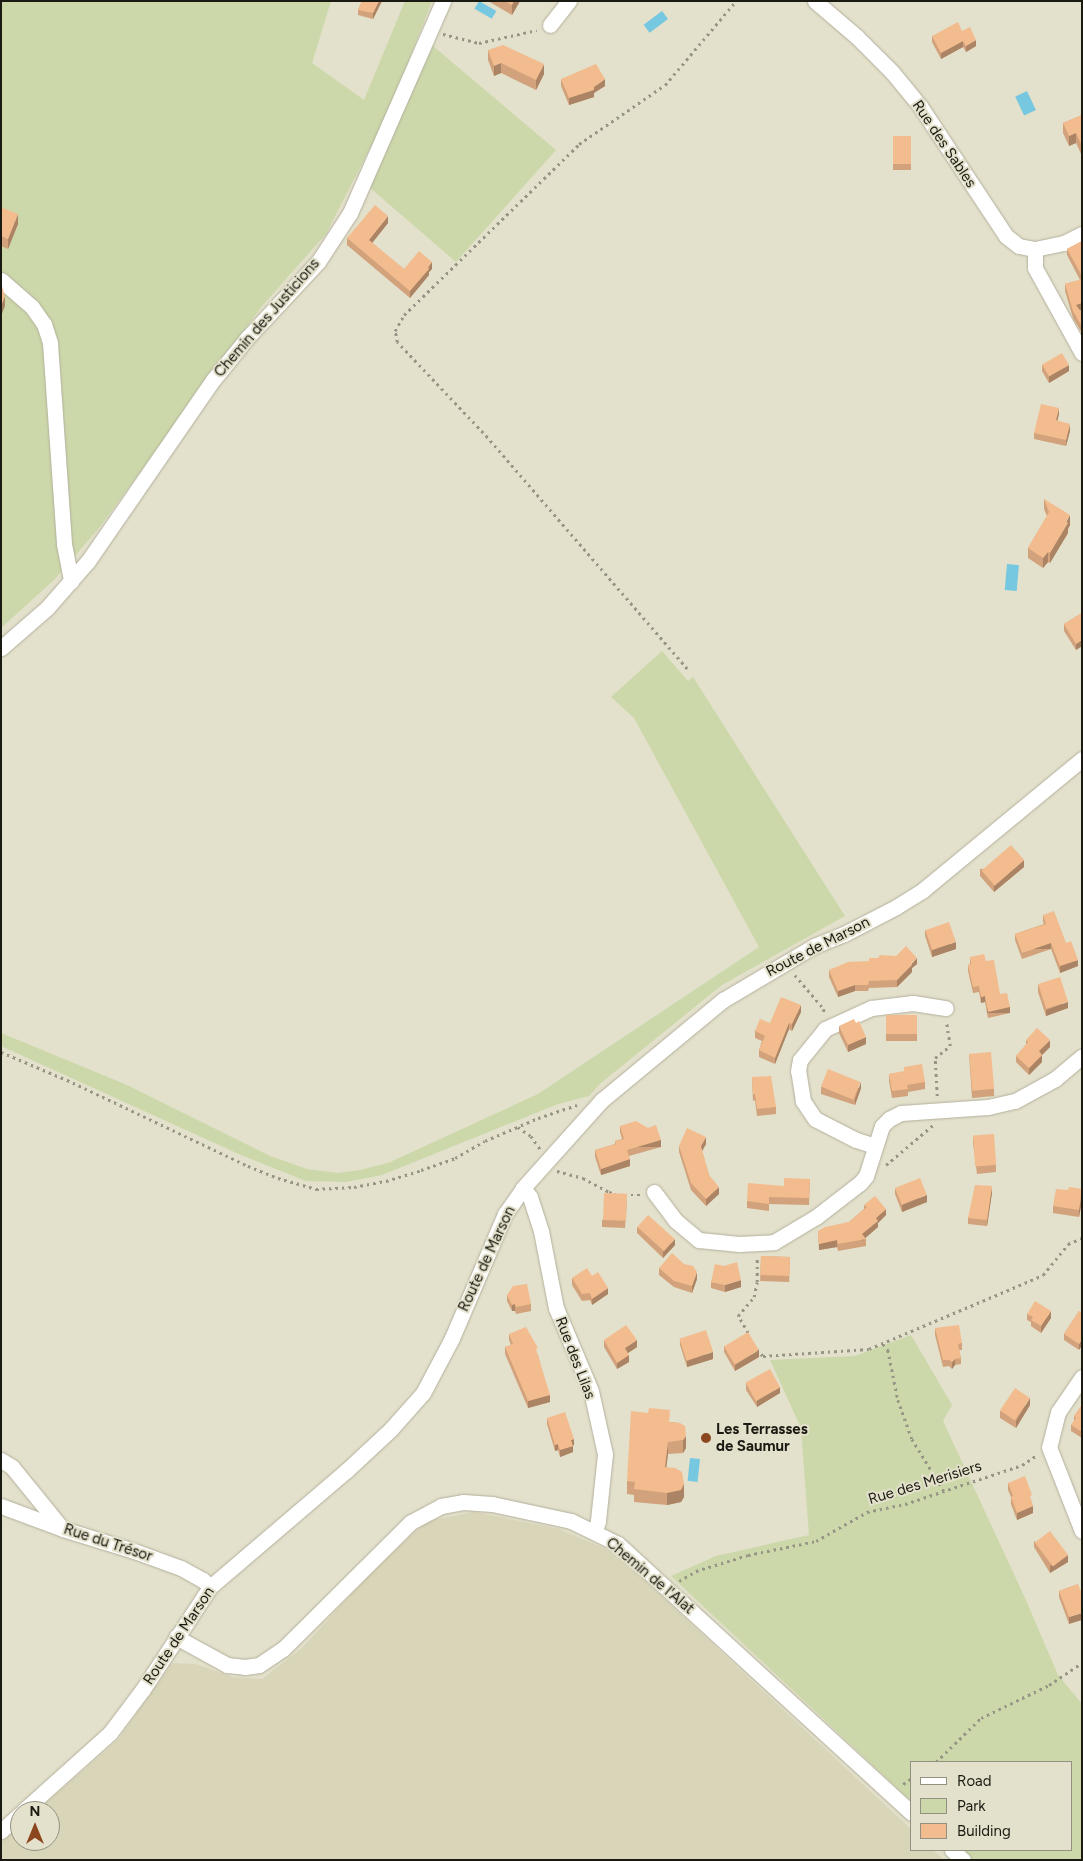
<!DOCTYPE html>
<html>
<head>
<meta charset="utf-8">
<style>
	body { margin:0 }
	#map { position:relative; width:1083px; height:1861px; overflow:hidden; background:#e3e0cb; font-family:Figtree,sans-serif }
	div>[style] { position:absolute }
	.built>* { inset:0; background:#d9d5b9 }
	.green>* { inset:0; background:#ccd8aa }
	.water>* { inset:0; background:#76c7e0; transform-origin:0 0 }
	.path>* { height:2.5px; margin-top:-1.25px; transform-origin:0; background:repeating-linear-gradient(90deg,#979585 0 2.5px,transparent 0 6.5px) }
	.roads { filter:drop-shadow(0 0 1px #b3af9c) drop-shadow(0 0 1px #b3af9c) }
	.minor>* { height:15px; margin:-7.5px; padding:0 7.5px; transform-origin:7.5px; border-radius:7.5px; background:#fff }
	.wall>* { inset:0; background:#d1a27b; transform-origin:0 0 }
	.shaded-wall>* { inset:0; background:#aa8464; transform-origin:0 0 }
	.building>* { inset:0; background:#f3bc8f; transform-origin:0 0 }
	.dots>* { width:14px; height:14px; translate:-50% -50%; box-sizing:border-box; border:2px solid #e3e0cb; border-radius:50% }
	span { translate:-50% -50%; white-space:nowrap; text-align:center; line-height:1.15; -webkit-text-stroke:4px #e3e0cb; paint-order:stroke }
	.street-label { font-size:15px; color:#1b1a12 }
	.poi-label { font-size:15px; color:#1b1a12; font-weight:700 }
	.left { translate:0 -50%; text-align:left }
	.frame { position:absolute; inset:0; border:2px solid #1b1a12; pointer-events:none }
	.legend { position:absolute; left:910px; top:1761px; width:162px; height:90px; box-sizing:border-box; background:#e3e0cb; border:1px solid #939181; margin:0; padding:6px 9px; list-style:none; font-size:15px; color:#1b1a12 }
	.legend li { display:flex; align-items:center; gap:10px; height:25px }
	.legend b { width:25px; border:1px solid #939181 }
	.north { position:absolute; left:10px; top:1801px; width:50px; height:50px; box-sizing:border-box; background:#e3e0cb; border:1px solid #939181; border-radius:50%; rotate:0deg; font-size:14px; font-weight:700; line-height:20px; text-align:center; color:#1b1a12 }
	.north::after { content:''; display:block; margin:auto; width:18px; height:22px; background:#8d471f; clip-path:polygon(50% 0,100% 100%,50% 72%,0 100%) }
</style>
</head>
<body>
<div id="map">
	<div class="built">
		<i style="clip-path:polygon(475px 1512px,559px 1529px,615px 1553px,912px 1830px,912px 1850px,933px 1850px,944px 1860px,1px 1860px,1px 1842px,20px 1826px,20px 1841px,50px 1841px,50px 1811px,37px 1811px,118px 1740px,172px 1663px,196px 1664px,232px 1677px,262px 1679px,302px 1648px,371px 1573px,427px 1521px)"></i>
	</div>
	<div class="green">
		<i style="clip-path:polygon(1px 1px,331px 1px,312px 63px,364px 100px,405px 1px,432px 1px,388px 113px,326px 234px,262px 306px,99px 528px,55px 579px,1px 628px)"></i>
		<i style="clip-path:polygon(433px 46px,556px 150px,456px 262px,369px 187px)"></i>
		<i style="clip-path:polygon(662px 651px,688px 681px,693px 677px,845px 916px,722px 985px,601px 1083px,589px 1096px,558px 1104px,382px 1175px,346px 1182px,306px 1181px,241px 1155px,1px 1046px,1px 1033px,127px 1085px,270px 1156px,307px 1169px,338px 1173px,360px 1170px,388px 1163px,538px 1094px,759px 947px,634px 718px,611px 697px)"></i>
		<i style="clip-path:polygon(911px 1335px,952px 1405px,943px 1421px,1025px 1598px,1058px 1675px,1082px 1704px,1082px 1860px,973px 1860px,962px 1850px,1072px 1850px,1072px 1762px,912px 1762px,912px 1802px,671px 1576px,716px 1556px,809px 1535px,801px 1428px,770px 1360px,855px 1356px)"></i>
	</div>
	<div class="water">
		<i style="left:479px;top:1px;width:20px;height:9px;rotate:30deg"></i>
		<i style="left:662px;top:11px;width:10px;height:23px;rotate:53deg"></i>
		<i style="left:1027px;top:91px;width:21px;height:13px;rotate:65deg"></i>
		<i style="left:1007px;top:564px;width:12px;height:26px;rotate:5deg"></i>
		<i style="left:690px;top:1458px;width:10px;height:23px;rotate:6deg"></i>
	</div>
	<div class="path">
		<i style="left:443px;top:34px;width:37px;rotate:14deg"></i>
		<i style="left:479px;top:43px;width:59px;rotate:-12.6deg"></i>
		<i style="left:687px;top:669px;width:312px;rotate:-130.8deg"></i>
		<i style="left:483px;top:433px;width:125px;rotate:-133.4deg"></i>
		<i style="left:397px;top:342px;width:11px;rotate:-100deg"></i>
		<i style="left:395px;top:331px;width:18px;rotate:-61deg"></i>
		<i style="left:404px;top:315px;width:245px;rotate:-44.3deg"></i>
		<i style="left:579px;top:144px;width:104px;rotate:-34.5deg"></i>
		<i style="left:665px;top:85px;width:110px;rotate:-49.8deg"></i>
		<i style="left:795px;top:975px;width:45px;rotate:49.5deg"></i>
		<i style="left:824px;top:1009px;width:5px;rotate:90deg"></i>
		<i style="left:1px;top:1052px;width:72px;rotate:23deg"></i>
		<i style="left:67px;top:1080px;width:200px;rotate:25.4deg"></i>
		<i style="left:248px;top:1166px;width:32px;rotate:22deg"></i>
		<i style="left:278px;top:1178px;width:40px;rotate:16deg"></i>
		<i style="left:316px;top:1189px;width:38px;rotate:-3deg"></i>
		<i style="left:354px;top:1187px;width:33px;rotate:-11deg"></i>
		<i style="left:386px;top:1181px;width:37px;rotate:-17deg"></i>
		<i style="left:421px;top:1170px;width:36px;rotate:-19deg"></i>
		<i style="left:455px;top:1158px;width:34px;rotate:-30deg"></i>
		<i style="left:485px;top:1141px;width:58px;rotate:-23.5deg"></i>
		<i style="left:538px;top:1118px;width:41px;rotate:-18.4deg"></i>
		<i style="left:937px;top:1096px;width:38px;rotate:-93deg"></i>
		<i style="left:935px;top:1058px;width:19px;rotate:-39deg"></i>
		<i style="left:950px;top:1046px;width:24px;rotate:-99deg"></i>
		<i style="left:518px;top:1127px;width:16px;rotate:35deg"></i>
		<i style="left:531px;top:1136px;width:16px;rotate:55deg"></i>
		<i style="left:886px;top:1165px;width:62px;rotate:-40.4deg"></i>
		<i style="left:557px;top:1171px;width:27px;rotate:15deg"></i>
		<i style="left:583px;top:1178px;width:30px;rotate:28deg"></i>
		<i style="left:609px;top:1192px;width:7px;rotate:16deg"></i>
		<i style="left:624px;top:1195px;width:17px"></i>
		<i style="left:748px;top:1333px;width:20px;rotate:-120deg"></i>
		<i style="left:738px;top:1316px;width:25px;rotate:-50deg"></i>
		<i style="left:754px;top:1297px;width:15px;rotate:-79deg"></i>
		<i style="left:757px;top:1282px;width:24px;rotate:-90deg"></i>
		<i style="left:883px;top:1344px;width:8px;rotate:50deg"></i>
		<i style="left:888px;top:1350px;width:51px;rotate:78.7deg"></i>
		<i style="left:898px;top:1400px;width:41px;rotate:70.3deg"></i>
		<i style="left:912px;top:1439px;width:61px;rotate:58.4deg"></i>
		<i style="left:757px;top:1349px;width:9px;rotate:49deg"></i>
		<i style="left:763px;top:1356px;width:106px;rotate:-3.8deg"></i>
		<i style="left:869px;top:1349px;width:189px;rotate:-23deg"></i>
		<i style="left:1043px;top:1275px;width:40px;rotate:-51deg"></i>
		<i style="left:1068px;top:1244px;width:15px;rotate:-23deg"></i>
		<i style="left:679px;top:1581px;width:20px;rotate:-30deg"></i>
		<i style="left:696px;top:1571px;width:54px;rotate:-17.1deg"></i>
		<i style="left:748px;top:1555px;width:69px;rotate:-11.6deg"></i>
		<i style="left:816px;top:1541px;width:59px;rotate:-29.6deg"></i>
		<i style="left:867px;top:1512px;width:39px;rotate:-12deg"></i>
		<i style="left:905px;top:1504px;width:123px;rotate:-18.4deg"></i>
		<i style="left:1022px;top:1465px;width:18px;rotate:-34deg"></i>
		<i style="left:936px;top:1762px;width:63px;rotate:-44.4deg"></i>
		<i style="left:981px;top:1718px;width:76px;rotate:-25.9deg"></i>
		<i style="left:1049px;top:1685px;width:40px;rotate:-34deg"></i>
		<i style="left:903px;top:1784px;width:11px;rotate:-34deg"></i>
	</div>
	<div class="roads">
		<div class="minor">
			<i style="left:815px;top:1px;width:55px;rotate:40.6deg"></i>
			<i style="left:857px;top:37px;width:49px;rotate:45deg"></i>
			<i style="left:892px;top:72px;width:44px;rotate:50.5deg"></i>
			<i style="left:920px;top:106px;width:156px;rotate:56.5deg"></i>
			<i style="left:1006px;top:236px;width:16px;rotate:38deg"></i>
			<i style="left:1019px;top:246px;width:16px;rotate:11deg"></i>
			<i style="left:1035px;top:249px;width:30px;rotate:-12deg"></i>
			<i style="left:1064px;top:243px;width:20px;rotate:-27deg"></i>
			<i style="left:550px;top:25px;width:31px;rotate:-52deg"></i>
			<i style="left:1035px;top:249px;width:19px;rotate:90deg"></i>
			<i style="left:1035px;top:268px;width:97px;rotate:61.1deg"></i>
			<i style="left:1px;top:280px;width:41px;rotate:41.1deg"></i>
			<i style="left:32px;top:307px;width:21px;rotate:55deg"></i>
			<i style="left:44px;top:324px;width:20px;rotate:72deg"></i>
			<i style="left:50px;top:343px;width:201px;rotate:86deg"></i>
			<i style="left:64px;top:544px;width:38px;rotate:79deg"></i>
			<i style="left:1px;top:648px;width:61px;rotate:-41deg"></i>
			<i style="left:47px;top:608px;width:62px;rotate:-48.9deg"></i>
			<i style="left:88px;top:561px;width:220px;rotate:-55.4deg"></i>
			<i style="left:213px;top:380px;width:55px;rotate:-50.9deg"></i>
			<i style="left:248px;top:337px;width:103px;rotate:-47deg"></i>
			<i style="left:318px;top:262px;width:59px;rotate:-56.9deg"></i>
			<i style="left:350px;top:213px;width:232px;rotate:-66.3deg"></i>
			<i style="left:875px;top:1146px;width:20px;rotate:-162deg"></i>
			<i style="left:856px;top:1140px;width:46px;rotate:-152.9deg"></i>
			<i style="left:815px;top:1119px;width:22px;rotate:-124deg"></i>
			<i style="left:803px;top:1101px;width:30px;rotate:-99deg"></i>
			<i style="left:798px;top:1071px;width:11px;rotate:-80deg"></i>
			<i style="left:800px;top:1060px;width:40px;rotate:-51deg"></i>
			<i style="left:825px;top:1029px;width:51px;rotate:-24.5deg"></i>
			<i style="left:871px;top:1008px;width:42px;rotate:-6.8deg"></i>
			<i style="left:913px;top:1003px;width:33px;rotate:9deg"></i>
			<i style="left:523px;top:1188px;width:11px;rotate:52deg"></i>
			<i style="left:530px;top:1197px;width:36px;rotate:72deg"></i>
			<i style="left:541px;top:1231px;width:78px;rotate:79deg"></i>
			<i style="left:556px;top:1308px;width:90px;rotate:67.1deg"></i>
			<i style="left:591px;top:1391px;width:65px;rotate:77.5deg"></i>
			<i style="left:605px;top:1454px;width:67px;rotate:96deg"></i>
			<i style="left:598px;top:1521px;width:10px;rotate:107deg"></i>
			<i style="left:654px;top:1192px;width:36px;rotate:53deg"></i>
			<i style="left:676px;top:1221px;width:30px;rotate:40deg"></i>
			<i style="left:699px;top:1240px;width:40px;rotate:5.7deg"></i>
			<i style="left:739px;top:1244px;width:35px;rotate:-3deg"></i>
			<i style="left:774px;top:1242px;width:49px;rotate:-30.8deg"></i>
			<i style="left:816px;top:1217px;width:56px;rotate:-37.7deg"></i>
			<i style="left:860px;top:1183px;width:9px;rotate:-49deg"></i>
			<i style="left:866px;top:1176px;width:52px;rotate:-72.3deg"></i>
			<i style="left:882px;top:1126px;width:10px;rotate:-45deg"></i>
			<i style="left:889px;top:1119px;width:13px;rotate:-27deg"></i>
			<i style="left:901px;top:1113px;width:87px;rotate:-3.9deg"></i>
			<i style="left:988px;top:1107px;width:28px;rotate:-13deg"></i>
			<i style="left:1015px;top:1101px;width:46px;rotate:-28.8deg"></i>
			<i style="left:1055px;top:1079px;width:35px;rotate:-40deg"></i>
			<i style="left:1082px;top:1377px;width:42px;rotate:124.4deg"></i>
			<i style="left:1058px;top:1412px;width:36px;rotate:104deg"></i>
			<i style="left:1049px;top:1447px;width:90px;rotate:68.6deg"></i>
			<i style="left:1px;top:1460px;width:13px;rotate:32deg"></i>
			<i style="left:12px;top:1467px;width:76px;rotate:50.9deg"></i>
			<i style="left:1px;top:1506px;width:66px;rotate:20.4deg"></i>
			<i style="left:63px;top:1529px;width:74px;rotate:17.2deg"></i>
			<i style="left:134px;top:1551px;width:50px;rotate:19.9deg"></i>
			<i style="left:181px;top:1568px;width:25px;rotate:29deg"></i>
			<i style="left:203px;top:1580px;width:10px;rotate:45deg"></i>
			<i style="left:176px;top:1637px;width:58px;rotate:28.8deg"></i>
			<i style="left:227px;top:1665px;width:18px;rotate:6deg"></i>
			<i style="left:245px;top:1667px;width:14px;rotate:-8deg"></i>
			<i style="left:259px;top:1665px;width:29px;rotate:-34deg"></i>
			<i style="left:283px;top:1649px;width:180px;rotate:-44.8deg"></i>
			<i style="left:411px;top:1522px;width:34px;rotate:-28deg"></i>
			<i style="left:441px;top:1506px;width:22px;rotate:-10deg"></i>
			<i style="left:463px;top:1502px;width:29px;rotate:4deg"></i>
			<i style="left:492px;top:1504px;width:81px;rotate:12.1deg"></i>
			<i style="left:571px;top:1521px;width:52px;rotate:26.1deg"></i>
			<i style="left:618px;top:1544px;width:398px;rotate:42.5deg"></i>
			<i style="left:23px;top:1811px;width:117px;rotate:-41.9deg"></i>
			<i style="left:110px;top:1733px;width:55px;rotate:-53.1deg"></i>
			<i style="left:143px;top:1689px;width:122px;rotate:-56.7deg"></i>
			<i style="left:210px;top:1587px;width:179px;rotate:-40.5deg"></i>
			<i style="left:346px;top:1471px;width:62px;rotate:-43deg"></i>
			<i style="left:391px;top:1429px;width:48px;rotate:-48.4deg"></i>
			<i style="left:423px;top:1393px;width:62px;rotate:-62.2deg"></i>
			<i style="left:452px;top:1338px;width:135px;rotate:-66.9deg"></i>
			<i style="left:505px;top:1214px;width:32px;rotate:-55deg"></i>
			<i style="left:523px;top:1188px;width:118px;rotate:-48.1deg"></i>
			<i style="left:602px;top:1100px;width:157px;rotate:-39.6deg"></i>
			<i style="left:723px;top:1000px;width:106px;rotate:-30.7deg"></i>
			<i style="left:814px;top:946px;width:32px;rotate:-22deg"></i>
			<i style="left:844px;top:934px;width:59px;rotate:-27.4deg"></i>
			<i style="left:896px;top:907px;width:32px;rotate:-32deg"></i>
			<i style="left:923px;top:890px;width:206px;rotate:-39.5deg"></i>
			<i style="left:1px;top:1831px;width:25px;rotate:-42deg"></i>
			<i style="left:952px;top:1850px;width:15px;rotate:42deg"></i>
		</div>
	</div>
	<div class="wall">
		<i style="clip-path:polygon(362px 1px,382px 1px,373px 19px,358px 15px,358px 10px)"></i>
		<i style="clip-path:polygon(488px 1px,520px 1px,512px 15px)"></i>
		<i style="clip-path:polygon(962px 31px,976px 46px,966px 52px,963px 47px,941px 59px,932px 42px,932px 36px)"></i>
		<i style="clip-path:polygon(488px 50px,544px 74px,536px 90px,501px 73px,494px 76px,488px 60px)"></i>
		<i style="clip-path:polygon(561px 79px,605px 86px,594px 93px,594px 97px,569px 105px,561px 86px)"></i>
		<i style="clip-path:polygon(1082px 115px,1082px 156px,1076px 143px,1069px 146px,1063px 133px,1063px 123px)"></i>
		<i style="left:893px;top:136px;width:18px;height:34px"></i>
		<i style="clip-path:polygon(1px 207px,18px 224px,8px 249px,1px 246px)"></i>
		<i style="clip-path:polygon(388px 223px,372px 243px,404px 269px,432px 269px,429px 272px,429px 275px,410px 298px,347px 245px,347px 238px)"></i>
		<i style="clip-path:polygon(1082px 241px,1082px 310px,1080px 310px,1082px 313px,1082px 333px,1073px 318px,1065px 291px,1065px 284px,1080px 280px,1067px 255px,1067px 249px)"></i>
		<i style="clip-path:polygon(1042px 365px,1069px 371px,1049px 383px,1042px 371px)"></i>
		<i style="clip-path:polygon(1059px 414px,1057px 421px,1070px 431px,1066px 446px,1034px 439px,1034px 433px)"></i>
		<i style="clip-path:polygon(1044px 499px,1070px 525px,1068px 529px,1068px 533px,1050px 563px,1048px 562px,1043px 568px,1028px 558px,1028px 548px,1047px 516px,1044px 509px)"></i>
		<i style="clip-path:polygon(1082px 613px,1082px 646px,1076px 650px,1064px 631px,1064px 624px)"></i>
		<i style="clip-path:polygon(1024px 867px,994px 892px,980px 876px,980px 869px)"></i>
		<i style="clip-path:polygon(1043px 915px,1066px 943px,1078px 966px,1060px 973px,1051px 949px,1022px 959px,1015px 940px,1015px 934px,1044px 924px,1043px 921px)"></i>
		<i style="clip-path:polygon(925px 930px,956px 949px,932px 957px,925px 936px)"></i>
		<i style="clip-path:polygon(970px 957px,986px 961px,1000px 994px,1010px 1013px,988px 1018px,985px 1002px,981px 1003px,979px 992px,973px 993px,968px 971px,968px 965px,970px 964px)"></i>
		<i style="clip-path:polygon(917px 964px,912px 968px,912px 972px,897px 987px,869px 988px,868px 991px,855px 991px,838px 997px,829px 977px,829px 970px)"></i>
		<i style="clip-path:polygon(1038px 985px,1068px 1008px,1046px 1016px,1038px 992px)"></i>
		<i style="clip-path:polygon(801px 1012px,792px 1031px,789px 1029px,775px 1064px,759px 1057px,759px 1050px,762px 1041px,755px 1038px,755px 1031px,770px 1023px)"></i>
		<i style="left:917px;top:1015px;width:26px;height:31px;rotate:90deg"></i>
		<i style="clip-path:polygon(839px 1026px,866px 1044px,848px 1052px,839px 1033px)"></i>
		<i style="clip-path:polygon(1026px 1040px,1050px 1047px,1042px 1055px,1042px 1062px,1029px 1075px,1016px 1062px,1016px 1056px,1026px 1045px)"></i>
		<i style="clip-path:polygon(969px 1054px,994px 1089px,994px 1096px,972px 1098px)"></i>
		<i style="clip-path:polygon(904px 1067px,925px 1082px,925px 1089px,908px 1092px,908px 1096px,892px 1098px,889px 1081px,889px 1074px,904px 1072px)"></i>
		<i style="clip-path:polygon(752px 1077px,776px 1107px,776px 1114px,757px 1116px,755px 1100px,753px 1101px)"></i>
		<i style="clip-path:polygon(821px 1087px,861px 1088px,855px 1105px,821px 1094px)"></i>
		<i style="clip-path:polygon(620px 1126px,661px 1147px,629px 1156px,630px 1166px,601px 1175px,595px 1157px,595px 1150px,615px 1144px,615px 1141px,622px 1139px,620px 1132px)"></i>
		<i style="clip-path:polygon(973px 1136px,996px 1165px,996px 1172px,977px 1174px,973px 1143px)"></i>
		<i style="clip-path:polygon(706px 1144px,702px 1151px,709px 1175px,719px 1194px,706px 1206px,691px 1190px,679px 1152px,679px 1146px)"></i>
		<i style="clip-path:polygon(810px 1179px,809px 1205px,769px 1204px,769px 1211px,747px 1208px,747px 1201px,784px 1186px)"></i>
		<i style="clip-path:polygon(895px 1188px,927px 1202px,902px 1212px,895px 1194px)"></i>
		<i style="clip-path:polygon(1082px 1189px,1082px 1201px,1079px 1217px,1053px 1213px,1053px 1206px,1068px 1190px)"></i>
		<i style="clip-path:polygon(992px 1193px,987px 1226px,968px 1224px,968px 1218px)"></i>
		<i style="clip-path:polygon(627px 1201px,625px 1228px,602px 1227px,602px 1220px)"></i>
		<i style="clip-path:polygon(864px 1205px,886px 1215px,878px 1223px,878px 1227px,865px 1238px,866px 1239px,866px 1246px,838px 1251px,837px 1247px,819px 1250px,818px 1231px,849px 1222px,864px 1209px)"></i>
		<i style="clip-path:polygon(637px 1227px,675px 1245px,663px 1258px,637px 1233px)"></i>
		<i style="left:761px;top:1256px;width:29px;height:25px;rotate:2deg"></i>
		<i style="clip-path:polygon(659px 1268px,697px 1279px,692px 1293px,674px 1287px,659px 1275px)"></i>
		<i style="clip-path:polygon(592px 1276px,608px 1294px,592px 1305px,590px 1300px,582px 1301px,572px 1285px,572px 1278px)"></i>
		<i style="clip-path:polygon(711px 1282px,741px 1287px,725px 1292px,711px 1288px)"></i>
		<i style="clip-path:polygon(507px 1295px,531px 1304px,531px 1311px,516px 1314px,515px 1311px,512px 1311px,507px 1301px)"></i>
		<i style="clip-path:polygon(1079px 1311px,1079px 1350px,1064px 1340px,1064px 1334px)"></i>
		<i style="clip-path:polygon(1027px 1314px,1051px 1318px,1041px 1333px,1031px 1326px,1031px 1322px,1027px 1320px)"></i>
		<i style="clip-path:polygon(935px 1328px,962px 1343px,962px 1350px,959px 1350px,961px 1358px,961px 1364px,955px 1365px,952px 1369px,949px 1366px,943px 1367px,935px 1335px)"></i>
		<i style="clip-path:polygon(509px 1334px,538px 1355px,550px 1402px,528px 1408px,505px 1354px,505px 1347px,511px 1345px,509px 1340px)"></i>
		<i style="clip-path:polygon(680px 1339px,713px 1359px,687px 1367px,680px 1345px)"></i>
		<i style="clip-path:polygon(604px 1340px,637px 1347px,628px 1353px,629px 1362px,617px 1369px,604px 1347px)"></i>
		<i style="clip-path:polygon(724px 1346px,759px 1357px,735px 1371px,724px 1352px)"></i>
		<i style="clip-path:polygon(746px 1383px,780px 1393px,757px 1407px,746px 1390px)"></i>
		<i style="clip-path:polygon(1030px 1405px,1016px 1428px,1000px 1418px,1000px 1411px)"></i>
		<i style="clip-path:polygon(1082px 1405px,1082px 1438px,1071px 1431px,1071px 1425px,1074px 1421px,1074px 1416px)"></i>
		<i style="clip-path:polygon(547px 1418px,574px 1445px,573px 1446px,573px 1452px,560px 1457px,558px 1450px,555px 1451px,547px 1424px)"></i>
		<i style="clip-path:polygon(670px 1422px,680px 1423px,686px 1448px,683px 1453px,668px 1454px,666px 1467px,684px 1497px,681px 1502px,667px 1505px,634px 1502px,634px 1495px,627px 1494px,627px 1481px)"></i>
		<i style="clip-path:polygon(1008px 1483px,1032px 1502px,1033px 1513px,1017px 1520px,1011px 1504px,1011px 1497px,1008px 1490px)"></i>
		<i style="clip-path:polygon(1034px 1541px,1068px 1562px,1050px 1573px,1034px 1547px)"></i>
		<i style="clip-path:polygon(1078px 1584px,1069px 1624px,1059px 1597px,1059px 1591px)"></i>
	</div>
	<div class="shaded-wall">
		<i style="clip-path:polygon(379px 1px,382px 1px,373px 19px,373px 13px)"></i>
		<i style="clip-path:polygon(514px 1px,520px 1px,512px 15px,512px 5px)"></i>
		<i style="clip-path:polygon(976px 40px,976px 46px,966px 52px,966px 46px)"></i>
		<i style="clip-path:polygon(963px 41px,963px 47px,941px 59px,941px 53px)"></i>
		<i style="clip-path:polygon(501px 63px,501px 73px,494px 76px,494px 66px)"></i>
		<i style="clip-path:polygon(544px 64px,544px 74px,536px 90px,536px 80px)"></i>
		<i style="clip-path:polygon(605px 79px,605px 86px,594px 93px,594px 97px,569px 105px,569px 98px,594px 87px)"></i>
		<i style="clip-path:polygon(1076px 133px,1076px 143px,1069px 146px,1069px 136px)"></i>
		<i style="clip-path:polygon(18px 214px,18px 224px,8px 249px,8px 239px)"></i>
		<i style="clip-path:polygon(388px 216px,388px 223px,369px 247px,369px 240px)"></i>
		<i style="clip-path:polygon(432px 262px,432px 269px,429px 272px,429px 275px,410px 298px,410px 291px)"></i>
		<i style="clip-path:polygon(5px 296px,5px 306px,1px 316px,1px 306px)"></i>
		<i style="clip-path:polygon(1082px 303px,1082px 310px,1076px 311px,1076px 305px)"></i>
		<i style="clip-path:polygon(1069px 365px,1069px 371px,1049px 383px,1049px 376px)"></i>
		<i style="clip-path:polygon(1059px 408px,1059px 414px,1056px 427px,1056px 420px)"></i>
		<i style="clip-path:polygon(1070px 424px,1070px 431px,1066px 446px,1066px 440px)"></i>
		<i style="clip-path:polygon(1070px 515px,1070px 525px,1068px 529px,1068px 533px,1050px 563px,1050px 553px)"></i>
		<i style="clip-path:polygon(1048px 552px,1048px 562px,1043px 568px,1043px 558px)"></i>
		<i style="clip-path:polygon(1082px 640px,1082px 646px,1076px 650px,1076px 644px)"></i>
		<i style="clip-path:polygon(1024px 860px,1024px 867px,994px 892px,994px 886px)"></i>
		<i style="clip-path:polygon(956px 942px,956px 949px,932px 957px,932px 950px)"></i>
		<i style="left:1051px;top:943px;width:6px;height:31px;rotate:90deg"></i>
		<i style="clip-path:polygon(917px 958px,917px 964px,912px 968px,912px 972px,897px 987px,897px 980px)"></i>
		<i style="clip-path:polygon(1078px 960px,1078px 966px,1060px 973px,1060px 966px)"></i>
		<i style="clip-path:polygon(855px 985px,855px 991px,838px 997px,838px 991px)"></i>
		<i style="clip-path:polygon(985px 996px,985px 1002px,981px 1003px,981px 997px)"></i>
		<i style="clip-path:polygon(1068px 1002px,1068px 1008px,1046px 1016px,1046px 1010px)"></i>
		<i style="clip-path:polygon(801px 1005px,801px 1012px,792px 1031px,792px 1024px)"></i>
		<i style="left:1010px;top:1007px;width:6px;height:23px;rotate:90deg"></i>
		<i style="clip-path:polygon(789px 1023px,789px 1029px,775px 1064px,775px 1058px)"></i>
		<i style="clip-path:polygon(866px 1037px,866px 1044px,848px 1052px,848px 1045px)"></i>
		<i style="clip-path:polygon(1050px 1040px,1050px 1047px,1039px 1058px,1039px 1051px)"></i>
		<i style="clip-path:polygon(1042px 1055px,1042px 1062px,1029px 1075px,1029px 1068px)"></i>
		<i style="clip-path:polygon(861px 1082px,861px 1088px,855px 1105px,855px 1099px)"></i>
		<i style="clip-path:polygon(706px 1137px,706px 1144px,701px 1153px,701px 1146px)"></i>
		<i style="left:661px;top:1140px;width:7px;height:35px;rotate:90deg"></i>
		<i style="clip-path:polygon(630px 1159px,630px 1166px,601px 1175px,601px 1169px)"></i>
		<i style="clip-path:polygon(992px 1186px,992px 1193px,987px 1226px,987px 1220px)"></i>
		<i style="clip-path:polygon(719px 1187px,719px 1194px,706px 1206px,706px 1199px)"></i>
		<i style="clip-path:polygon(1082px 1194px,1082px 1201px,1079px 1217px,1079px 1210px)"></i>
		<i style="clip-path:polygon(927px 1195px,927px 1202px,902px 1212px,902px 1205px)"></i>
		<i style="clip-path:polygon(886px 1209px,886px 1215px,878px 1223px,878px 1227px,862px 1241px,862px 1234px,876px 1218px)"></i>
		<i style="clip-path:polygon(675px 1239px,675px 1245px,663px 1258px,663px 1252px)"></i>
		<i style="clip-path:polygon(837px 1240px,837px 1247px,819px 1250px,819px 1244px)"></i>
		<i style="clip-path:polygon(697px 1272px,697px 1279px,692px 1293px,692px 1286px)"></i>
		<i style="clip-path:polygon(741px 1280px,741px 1287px,725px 1292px,725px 1285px)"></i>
		<i style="clip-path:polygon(608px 1288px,608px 1294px,592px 1305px,592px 1299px)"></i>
		<i style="clip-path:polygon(515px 1304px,515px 1311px,512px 1311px,512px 1305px)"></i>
		<i style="clip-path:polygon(1051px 1311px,1051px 1318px,1041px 1333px,1041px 1326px)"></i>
		<i style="clip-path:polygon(1082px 1339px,1082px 1346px,1079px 1350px,1079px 1344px)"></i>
		<i style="clip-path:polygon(637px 1340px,637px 1347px,625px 1355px,625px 1348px)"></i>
		<i style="clip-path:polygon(759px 1350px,759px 1357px,735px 1371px,735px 1365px)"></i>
		<i style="clip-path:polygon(713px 1352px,713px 1359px,687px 1367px,687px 1361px)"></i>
		<i style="clip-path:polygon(629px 1355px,629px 1362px,617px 1369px,617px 1363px)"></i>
		<i style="clip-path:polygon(955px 1359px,955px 1365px,952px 1369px,952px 1362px)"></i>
		<i style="clip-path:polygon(780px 1387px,780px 1393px,757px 1407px,757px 1401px)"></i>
		<i style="clip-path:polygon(550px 1395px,550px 1402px,528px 1408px,528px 1401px)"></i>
		<i style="clip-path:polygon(1030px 1398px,1030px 1405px,1016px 1428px,1016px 1421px)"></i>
		<i style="clip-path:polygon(686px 1436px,686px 1448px,683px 1453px,683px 1440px)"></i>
		<i style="clip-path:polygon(574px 1439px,574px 1445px,571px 1446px,571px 1440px)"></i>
		<i style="clip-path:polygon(668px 1442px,668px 1454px,665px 1479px,665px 1467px)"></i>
		<i style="clip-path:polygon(558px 1444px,558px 1450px,555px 1451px,555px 1445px)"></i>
		<i style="clip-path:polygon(573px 1446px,573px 1452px,560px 1457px,560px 1450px)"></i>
		<i style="clip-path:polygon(684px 1484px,684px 1497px,681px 1502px,667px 1505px,667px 1493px)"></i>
		<i style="clip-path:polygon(1033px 1506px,1033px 1513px,1017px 1520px,1017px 1513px)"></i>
		<i style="clip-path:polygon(1068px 1555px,1068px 1562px,1050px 1573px,1050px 1566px)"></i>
		<i style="clip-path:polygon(1082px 1613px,1082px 1620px,1069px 1624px,1069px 1617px)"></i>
	</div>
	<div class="building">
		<i style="clip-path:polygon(362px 1px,379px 1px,373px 13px,358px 10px)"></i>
		<i style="clip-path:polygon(505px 1px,514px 1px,512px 5px)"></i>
		<i style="clip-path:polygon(958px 22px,962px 31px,970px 27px,976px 40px,966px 46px,963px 41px,941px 53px,932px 36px)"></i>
		<i style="clip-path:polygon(503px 45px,544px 64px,536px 80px,501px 63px,494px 66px,488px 50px)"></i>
		<i style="clip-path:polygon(596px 64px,605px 79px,594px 87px,594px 90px,569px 98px,561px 79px)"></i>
		<i style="clip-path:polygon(1082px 115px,1082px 146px,1076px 133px,1069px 136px,1063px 123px)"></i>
		<i style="left:893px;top:136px;width:18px;height:28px"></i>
		<i style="clip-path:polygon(375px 205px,388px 216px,369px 240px,404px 269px,419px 251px,432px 262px,428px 267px,429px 269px,410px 291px,347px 238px)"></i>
		<i style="clip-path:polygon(1px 207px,18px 214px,8px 239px,1px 236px)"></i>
		<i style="clip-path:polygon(1082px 241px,1082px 276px,1067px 249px)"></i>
		<i style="clip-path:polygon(1082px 279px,1082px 303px,1076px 305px,1082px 313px,1082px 327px,1073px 311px,1065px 284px)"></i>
		<i style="clip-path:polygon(1px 283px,5px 296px,1px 306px)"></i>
		<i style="left:1062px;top:353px;width:14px;height:23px;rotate:60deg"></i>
		<i style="clip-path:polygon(1041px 404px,1059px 408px,1056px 420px,1070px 424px,1066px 440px,1034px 433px)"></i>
		<i style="clip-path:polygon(1044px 499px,1070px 515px,1066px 521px,1068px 523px,1050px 553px,1048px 552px,1043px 558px,1028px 548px,1049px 512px)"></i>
		<i style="clip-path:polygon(1082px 613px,1082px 640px,1076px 644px,1064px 624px)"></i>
		<i style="left:1011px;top:845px;width:20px;height:39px;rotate:49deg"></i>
		<i style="clip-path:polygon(1054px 911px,1066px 943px,1071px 941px,1078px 960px,1060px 966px,1051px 943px,1022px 953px,1015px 934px,1046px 924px,1043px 915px)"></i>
		<i style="left:949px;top:922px;width:21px;height:25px;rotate:71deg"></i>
		<i style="clip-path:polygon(906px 946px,917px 958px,911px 963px,912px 965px,897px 980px,869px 981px,868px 985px,855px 985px,838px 991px,829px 970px,848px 962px,869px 961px,869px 958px,878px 958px,880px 955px,896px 956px)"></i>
		<i style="clip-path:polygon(984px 954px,986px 961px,994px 960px,1000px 994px,1007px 993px,1010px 1007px,988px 1012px,985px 996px,981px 997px,979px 986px,973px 987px,968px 965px,971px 964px,970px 957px)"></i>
		<i style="left:1060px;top:977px;width:26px;height:23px;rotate:72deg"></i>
		<i style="clip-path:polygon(781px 997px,801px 1005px,792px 1024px,789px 1023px,775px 1058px,759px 1050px,765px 1036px,755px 1031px,760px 1019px,770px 1023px)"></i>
		<i style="left:917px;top:1015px;width:19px;height:31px;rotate:90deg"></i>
		<i style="clip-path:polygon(854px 1019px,856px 1023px,859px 1021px,866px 1037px,848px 1045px,839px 1026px)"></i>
		<i style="clip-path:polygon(1037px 1028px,1050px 1040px,1039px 1051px,1042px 1055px,1029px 1068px,1016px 1056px,1028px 1042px,1026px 1040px)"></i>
		<i style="left:991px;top:1052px;width:37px;height:22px;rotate:85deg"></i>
		<i style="clip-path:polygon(922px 1064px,925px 1082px,907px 1085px,908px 1089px,892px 1091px,889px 1074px,904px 1071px,904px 1067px)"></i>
		<i style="left:828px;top:1069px;width:35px;height:19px;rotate:22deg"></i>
		<i style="clip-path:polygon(771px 1076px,776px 1107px,757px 1109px,755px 1094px,753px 1094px,752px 1077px)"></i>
		<i style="clip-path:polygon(636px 1121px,648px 1128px,656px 1125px,661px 1140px,627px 1150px,630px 1159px,601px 1169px,595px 1150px,616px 1144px,615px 1141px,624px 1139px,620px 1126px)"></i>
		<i style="clip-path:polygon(687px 1128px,706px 1137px,701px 1146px,709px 1175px,719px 1187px,706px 1199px,691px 1183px,679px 1146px)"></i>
		<i style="left:994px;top:1134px;width:31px;height:21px;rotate:86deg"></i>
		<i style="clip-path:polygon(784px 1178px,810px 1179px,809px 1198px,769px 1197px,769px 1204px,747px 1201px,748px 1183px,784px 1186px)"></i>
		<i style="left:920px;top:1178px;width:18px;height:27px;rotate:68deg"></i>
		<i style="clip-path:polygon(975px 1185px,992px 1186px,987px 1220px,968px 1218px)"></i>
		<i style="clip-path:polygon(1069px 1187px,1082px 1189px,1079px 1210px,1053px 1206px,1056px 1189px,1068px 1190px)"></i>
		<i style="left:604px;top:1193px;width:23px;height:27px;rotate:2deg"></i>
		<i style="clip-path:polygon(875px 1196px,886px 1209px,876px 1218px,878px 1221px,862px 1234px,866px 1239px,838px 1244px,837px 1240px,819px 1244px,818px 1231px,825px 1227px,849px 1222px,867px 1207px,864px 1205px)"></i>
		<i style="left:648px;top:1215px;width:36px;height:16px;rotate:42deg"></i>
		<i style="clip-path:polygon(672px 1253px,684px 1264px,693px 1266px,697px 1272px,692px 1286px,674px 1281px,659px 1268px)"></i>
		<i style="left:761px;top:1256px;width:29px;height:19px;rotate:2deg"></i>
		<i style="clip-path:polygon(737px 1262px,741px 1280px,725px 1285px,711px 1282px,715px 1264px,724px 1266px)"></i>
		<i style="clip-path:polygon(587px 1268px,592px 1276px,598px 1272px,608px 1288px,592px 1299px,590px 1293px,582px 1294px,572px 1278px)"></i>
		<i style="clip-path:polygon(527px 1284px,531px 1304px,516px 1307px,515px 1304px,512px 1305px,507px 1295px,513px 1286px)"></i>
		<i style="clip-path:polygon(1035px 1301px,1051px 1311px,1041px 1326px,1031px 1320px,1033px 1317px,1027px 1314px)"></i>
		<i style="clip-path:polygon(1079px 1311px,1082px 1312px,1082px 1339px,1079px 1344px,1064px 1334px)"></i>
		<i style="clip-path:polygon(626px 1325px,637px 1340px,625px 1348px,629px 1355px,617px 1363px,604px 1340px)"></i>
		<i style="clip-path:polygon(959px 1325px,962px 1343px,958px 1344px,961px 1358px,955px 1359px,952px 1362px,949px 1360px,943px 1360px,935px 1328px)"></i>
		<i style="clip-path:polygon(526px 1327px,538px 1348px,536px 1349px,550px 1395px,528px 1401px,505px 1347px,513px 1344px,509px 1334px)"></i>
		<i style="left:706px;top:1330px;width:23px;height:28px;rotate:72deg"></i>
		<i style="left:748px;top:1332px;width:21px;height:28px;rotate:59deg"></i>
		<i style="left:770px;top:1369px;width:21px;height:28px;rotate:61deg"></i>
		<i style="left:1015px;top:1388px;width:18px;height:27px;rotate:34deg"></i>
		<i style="clip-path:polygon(1082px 1405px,1082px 1432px,1071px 1425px,1076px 1418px,1074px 1416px)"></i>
		<i style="clip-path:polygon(649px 1408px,670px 1410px,669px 1422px,680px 1423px,685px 1426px,686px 1436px,683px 1440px,668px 1442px,665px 1467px,675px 1468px,682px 1472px,684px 1484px,681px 1490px,667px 1493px,634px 1489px,635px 1482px,627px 1481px,631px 1411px,648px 1413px)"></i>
		<i style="clip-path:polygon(565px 1412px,574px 1439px,571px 1440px,573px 1446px,560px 1450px,558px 1444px,555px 1445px,547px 1418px)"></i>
		<i style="clip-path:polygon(1025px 1476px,1032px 1495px,1030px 1496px,1033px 1506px,1017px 1513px,1011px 1497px,1013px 1496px,1008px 1483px)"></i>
		<i style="left:1050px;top:1531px;width:30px;height:19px;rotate:53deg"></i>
		<i style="clip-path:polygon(1078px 1584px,1082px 1594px,1082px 1613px,1069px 1617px,1059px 1591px)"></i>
	</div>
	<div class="dots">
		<i style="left:706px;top:1438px;background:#8d471f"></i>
	</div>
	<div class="street-label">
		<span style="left:944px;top:144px;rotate:56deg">Rue des Sables</span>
		<span style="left:267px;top:318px;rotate:-49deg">Chemin des Justicions</span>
		<span style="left:818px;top:947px;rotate:-27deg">Route de Marson</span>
		<span style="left:487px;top:1259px;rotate:-65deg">Route de Marson</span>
		<span style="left:575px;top:1358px;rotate:69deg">Rue des Lilas</span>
		<span style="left:925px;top:1483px;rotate:-17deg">Rue des Merisiers</span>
		<span style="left:108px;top:1543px;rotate:18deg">Rue du Trésor</span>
		<span style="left:650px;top:1576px;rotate:40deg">Chemin de l'Alat</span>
		<span style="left:179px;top:1636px;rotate:-56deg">Route de Marson</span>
	</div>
	<div class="poi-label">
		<span class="left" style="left:716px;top:1438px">Les Terrasses<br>de Saumur</span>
	</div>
	<div class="frame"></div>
	<ul class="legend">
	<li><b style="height:6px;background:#fff"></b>Road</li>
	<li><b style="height:14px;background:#ccd8aa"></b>Park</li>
	<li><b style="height:14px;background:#f3bc8f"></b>Building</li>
	</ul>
	<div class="north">N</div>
</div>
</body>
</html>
